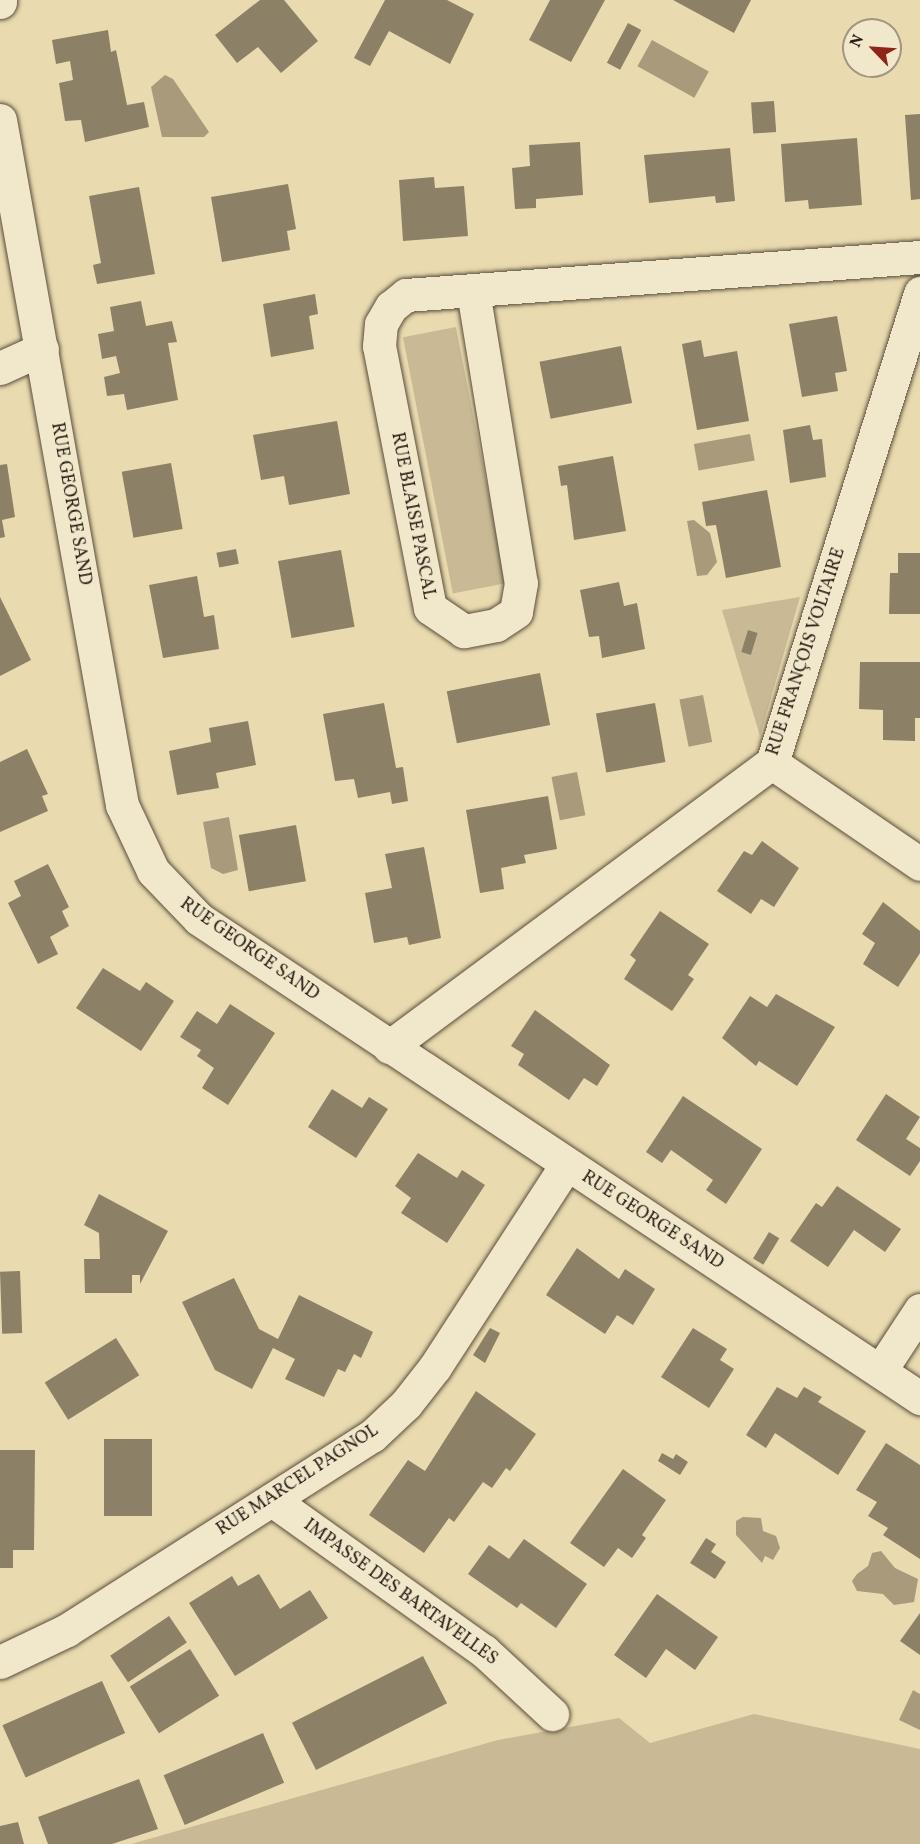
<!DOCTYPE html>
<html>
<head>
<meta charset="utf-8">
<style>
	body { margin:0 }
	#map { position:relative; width:920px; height:1844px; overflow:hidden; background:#eadaaf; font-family:Vollkorn,serif }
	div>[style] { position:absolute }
	.green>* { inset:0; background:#c9ba95; transform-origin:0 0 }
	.water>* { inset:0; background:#a89a7b; transform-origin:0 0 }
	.building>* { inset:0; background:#8c8066; transform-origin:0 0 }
	.roads { filter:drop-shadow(0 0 2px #584e3c) drop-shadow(0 0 2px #584e3c) }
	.minor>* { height:33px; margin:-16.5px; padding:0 16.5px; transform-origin:16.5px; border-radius:16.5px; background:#f1e7cb }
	span { translate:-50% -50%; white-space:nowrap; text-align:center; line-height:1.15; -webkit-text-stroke:5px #f1e7cb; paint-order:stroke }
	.street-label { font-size:18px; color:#271f16 }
	.north { position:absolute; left:842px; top:18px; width:60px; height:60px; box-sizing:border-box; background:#f1e7cb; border:2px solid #a09783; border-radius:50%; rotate:295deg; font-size:16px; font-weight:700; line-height:24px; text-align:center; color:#271f16 }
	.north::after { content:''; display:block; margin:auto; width:21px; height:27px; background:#8f2418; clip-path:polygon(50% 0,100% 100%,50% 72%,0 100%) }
</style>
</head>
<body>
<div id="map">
	<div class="green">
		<i style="left:456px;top:327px;width:261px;height:54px;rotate:79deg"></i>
		<i style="clip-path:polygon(800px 597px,760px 736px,722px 610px)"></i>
		<i style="clip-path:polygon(754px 1714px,920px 1749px,920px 1844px,131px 1844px,498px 1740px,619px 1718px,650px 1743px)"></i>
	</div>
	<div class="water">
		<i style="left:652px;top:40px;width:65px;height:30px;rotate:29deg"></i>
		<i style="clip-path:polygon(165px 75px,173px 79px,209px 132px,204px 137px,162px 137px,151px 87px)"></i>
		<i style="left:750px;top:434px;width:27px;height:57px;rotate:80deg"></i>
		<i style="clip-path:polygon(694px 520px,710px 533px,717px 562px,707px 575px,697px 576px,687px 521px)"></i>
		<i style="left:703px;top:695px;width:48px;height:24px;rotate:79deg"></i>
		<i style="left:577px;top:772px;width:44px;height:26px;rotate:79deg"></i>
		<i style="clip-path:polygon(229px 817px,238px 870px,223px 874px,211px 868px,203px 822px)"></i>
		<i style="clip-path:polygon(743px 1517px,761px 1518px,763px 1531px,776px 1536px,780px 1548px,773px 1560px,765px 1556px,762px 1563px,736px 1535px,736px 1521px)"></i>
		<i style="clip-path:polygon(881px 1551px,895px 1568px,918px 1579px,914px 1602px,894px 1605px,883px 1594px,857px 1591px,852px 1581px,857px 1574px,868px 1566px,872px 1553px)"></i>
		<i style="clip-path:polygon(913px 1690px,920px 1694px,920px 1730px,899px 1720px)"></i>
	</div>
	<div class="building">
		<i style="clip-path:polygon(260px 0,284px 0,318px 41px,281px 73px,258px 47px,237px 63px,215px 35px)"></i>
		<i style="clip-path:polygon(385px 0,447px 0,474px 14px,450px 64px,389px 31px,370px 66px,354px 58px)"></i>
		<i style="clip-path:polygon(550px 0,605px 0,571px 62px,529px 40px)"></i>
		<i style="clip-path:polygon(673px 0,751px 0,734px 33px)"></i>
		<i style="left:628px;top:23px;width:15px;height:45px;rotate:28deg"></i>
		<i style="clip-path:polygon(108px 30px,111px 52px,116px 50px,127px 105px,144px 102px,149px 127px,85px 142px,81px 120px,65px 121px,59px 83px,73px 80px,70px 61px,56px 64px,52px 40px)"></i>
		<i style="left:774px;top:101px;width:31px;height:23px;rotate:86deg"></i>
		<i style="clip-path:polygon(920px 114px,920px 199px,911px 200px,905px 115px)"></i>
		<i style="clip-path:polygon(857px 138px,862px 205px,809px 209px,808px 200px,785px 202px,781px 144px)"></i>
		<i style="clip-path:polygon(580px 142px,583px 195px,536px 199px,536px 208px,515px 209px,512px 168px,530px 166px,529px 145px)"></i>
		<i style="clip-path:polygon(730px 148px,735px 201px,716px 203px,715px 196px,649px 203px,644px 155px)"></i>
		<i style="clip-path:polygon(434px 177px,435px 188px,464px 186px,468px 236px,403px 241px,399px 180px)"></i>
		<i style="clip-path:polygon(288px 184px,296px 229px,287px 231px,290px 250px,222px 262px,211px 197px)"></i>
		<i style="clip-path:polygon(139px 187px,155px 274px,97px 284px,93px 265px,101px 263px,89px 196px)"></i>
		<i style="clip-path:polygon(315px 294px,318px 314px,309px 316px,314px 349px,271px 357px,263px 304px)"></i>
		<i style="clip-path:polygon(141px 301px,146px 326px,172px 321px,177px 342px,168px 343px,178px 400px,127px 410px,124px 394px,107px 396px,104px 377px,120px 373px,116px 356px,102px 359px,98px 334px,114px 331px,110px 307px)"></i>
		<i style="clip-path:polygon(837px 316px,847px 371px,835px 373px,838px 391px,802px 397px,789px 324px)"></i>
		<i style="clip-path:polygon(701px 340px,704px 357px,737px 351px,749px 421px,697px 430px,682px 344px)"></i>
		<i style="left:621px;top:346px;width:58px;height:83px;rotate:79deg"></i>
		<i style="clip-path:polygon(337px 421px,350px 494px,289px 505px,284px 476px,261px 480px,253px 435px)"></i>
		<i style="clip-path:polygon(810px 425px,813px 440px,822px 439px,826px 477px,790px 483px,783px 430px)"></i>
		<i style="clip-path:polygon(613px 456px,626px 531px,574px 540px,567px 485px,561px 486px,558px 466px)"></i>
		<i style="left:171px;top:463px;width:67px;height:50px;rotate:80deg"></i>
		<i style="clip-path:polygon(7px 464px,15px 517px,2px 520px,5px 537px,0 538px,0 465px)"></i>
		<i style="clip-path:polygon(767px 490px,781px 567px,726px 578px,716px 525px,706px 526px,702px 502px)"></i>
		<i style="left:236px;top:549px;width:15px;height:20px;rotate:79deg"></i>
		<i style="left:341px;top:550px;width:78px;height:64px;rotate:80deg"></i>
		<i style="clip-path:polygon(898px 553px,920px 553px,920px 614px,889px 614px,890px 573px,898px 573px)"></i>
		<i style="clip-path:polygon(197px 576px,204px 617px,214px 615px,219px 649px,163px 658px,149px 585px)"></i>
		<i style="clip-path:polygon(619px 582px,624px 606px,637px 603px,645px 649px,602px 658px,599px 636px,589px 637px,580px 590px)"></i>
		<i style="clip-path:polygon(0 597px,31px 660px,0 676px)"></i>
		<i style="left:748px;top:630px;width:10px;height:23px;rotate:17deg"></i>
		<i style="clip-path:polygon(860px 662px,920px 662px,920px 718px,915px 718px,915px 741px,883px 740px,883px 710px,859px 709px)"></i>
		<i style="left:540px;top:673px;width:53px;height:95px;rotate:79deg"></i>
		<i style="clip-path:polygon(384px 703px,396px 768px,403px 767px,408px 801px,392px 804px,390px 792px,358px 798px,354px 779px,335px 781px,323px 714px)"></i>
		<i style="left:655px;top:703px;width:60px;height:60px;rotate:80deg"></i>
		<i style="clip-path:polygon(248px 721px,256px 765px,216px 773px,219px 788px,177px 795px,169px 751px,211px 742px,209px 728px)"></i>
		<i style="clip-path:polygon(27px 749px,48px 794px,42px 796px,48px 811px,0 832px,0 762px)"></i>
		<i style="clip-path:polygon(548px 796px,557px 849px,524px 855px,526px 863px,501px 868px,504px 889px,480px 893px,466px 810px)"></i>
		<i style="left:296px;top:825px;width:57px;height:58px;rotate:80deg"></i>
		<i style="clip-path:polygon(762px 841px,799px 868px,774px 907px,761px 899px,751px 914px,717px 891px,744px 851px,752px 855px)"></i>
		<i style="clip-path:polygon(424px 847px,441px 938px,409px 945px,407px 937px,374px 943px,365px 893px,392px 888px,385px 854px)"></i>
		<i style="clip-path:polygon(48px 864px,69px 907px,62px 911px,69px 926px,50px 937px,58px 954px,38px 964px,8px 903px,21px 896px,14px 881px)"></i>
		<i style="clip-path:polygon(883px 902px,920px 931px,920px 953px,898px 987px,863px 964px,875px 943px,862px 934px)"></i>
		<i style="clip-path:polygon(660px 911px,709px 944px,688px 975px,694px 979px,672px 1011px,624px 979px,636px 960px,630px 955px)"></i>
		<i style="clip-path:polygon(103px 968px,140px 991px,146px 982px,174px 1001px,141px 1051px,76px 1008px)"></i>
		<i style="clip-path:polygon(776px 994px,835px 1027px,797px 1086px,759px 1061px,756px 1066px,722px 1038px,750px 996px,767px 1007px)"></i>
		<i style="clip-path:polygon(230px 1004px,275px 1033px,228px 1105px,202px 1088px,214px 1068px,197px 1056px,201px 1050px,180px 1037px,197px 1011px,217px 1024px)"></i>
		<i style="clip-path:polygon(535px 1010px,610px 1065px,597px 1086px,584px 1078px,569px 1100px,518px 1065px,524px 1054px,511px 1046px)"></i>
		<i style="clip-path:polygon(332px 1089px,362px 1108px,369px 1097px,388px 1109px,356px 1158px,308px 1127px)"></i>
		<i style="clip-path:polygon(886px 1094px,920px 1117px,906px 1139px,920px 1148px,920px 1161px,910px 1176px,856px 1140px)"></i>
		<i style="clip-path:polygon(683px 1096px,762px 1149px,726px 1204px,706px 1190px,713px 1180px,671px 1150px,662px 1163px,646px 1152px)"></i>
		<i style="clip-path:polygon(418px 1153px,457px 1178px,462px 1170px,485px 1185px,447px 1243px,401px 1213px,411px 1198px,395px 1186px)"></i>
		<i style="clip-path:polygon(837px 1186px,901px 1229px,885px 1252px,854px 1230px,828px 1267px,790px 1241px,816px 1203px,822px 1207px)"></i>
		<i style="clip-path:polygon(99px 1194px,168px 1231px,140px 1284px,140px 1275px,132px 1275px,132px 1293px,85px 1293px,84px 1259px,100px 1259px,99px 1233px,84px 1225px)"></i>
		<i style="left:769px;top:1232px;width:12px;height:31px;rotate:31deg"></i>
		<i style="clip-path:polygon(577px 1248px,619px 1279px,625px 1269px,655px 1289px,633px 1325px,617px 1315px,605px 1334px,546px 1295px)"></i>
		<i style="left:20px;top:1271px;width:62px;height:20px;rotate:88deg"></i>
		<i style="clip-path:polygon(234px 1278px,259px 1329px,278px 1339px,299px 1295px,373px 1332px,361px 1358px,354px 1354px,345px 1372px,338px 1369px,324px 1397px,285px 1379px,295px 1359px,273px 1348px,252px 1389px,215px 1370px,182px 1302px)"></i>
		<i style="clip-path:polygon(490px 1328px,500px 1333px,485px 1363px,473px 1355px)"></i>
		<i style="clip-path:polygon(693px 1328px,727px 1349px,720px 1360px,734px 1369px,709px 1408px,661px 1377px)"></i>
		<i style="left:116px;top:1338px;width:44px;height:84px;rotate:58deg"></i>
		<i style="clip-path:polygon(777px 1387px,797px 1398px,804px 1387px,822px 1397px,818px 1402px,866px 1431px,838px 1475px,775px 1433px,766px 1448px,746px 1435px)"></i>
		<i style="clip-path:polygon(476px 1391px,536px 1434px,510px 1471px,506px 1468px,492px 1488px,483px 1482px,454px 1522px,449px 1518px,424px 1553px,369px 1515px,408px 1460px,425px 1471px)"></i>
		<i style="left:104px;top:1439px;width:48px;height:77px"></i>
		<i style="clip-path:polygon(886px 1443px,920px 1465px,920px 1559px,883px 1535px,888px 1528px,868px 1516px,877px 1502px,856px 1490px)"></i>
		<i style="clip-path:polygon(0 1450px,35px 1450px,34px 1550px,13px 1550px,13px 1568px,0 1568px)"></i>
		<i style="clip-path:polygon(662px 1453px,673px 1459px,676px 1454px,688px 1462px,680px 1475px,658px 1461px)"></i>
		<i style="clip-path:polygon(623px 1469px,666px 1500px,642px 1535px,646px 1538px,632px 1558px,618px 1548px,604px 1567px,570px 1543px)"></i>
		<i style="clip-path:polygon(706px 1538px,716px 1544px,711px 1552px,726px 1562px,715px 1579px,690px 1563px)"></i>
		<i style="clip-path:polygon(524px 1539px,587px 1584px,556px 1628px,521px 1603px,517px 1608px,468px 1574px,489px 1545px,509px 1559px)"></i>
		<i style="clip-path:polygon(259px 1574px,280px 1609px,310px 1590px,328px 1618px,235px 1676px,189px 1603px,232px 1576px,238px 1586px)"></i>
		<i style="clip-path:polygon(657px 1594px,718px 1637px,695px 1670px,666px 1649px,646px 1678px,614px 1655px)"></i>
		<i style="clip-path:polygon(920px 1613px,920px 1655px,900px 1641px)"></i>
		<i style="left:169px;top:1616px;width:32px;height:71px;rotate:56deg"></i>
		<i style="left:190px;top:1649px;width:55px;height:71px;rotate:58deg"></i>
		<i style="left:423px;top:1656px;width:53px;height:147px;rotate:63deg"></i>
		<i style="left:102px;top:1681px;width:57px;height:109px;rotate:66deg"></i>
		<i style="left:263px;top:1733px;width:54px;height:108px;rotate:67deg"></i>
		<i style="clip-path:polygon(139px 1779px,158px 1829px,112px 1844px,48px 1844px,38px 1817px)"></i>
		<i style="clip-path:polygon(18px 1822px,24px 1844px,0 1844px,0 1826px)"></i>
	</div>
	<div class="roads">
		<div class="minor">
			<i style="left:0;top:2px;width:2px;rotate:-90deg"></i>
			<i style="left:0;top:120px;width:696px;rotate:79.9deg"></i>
			<i style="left:122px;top:805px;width:73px;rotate:64.8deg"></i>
			<i style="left:153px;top:871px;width:66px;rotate:46.2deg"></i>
			<i style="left:199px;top:919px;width:866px;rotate:33.6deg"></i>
			<i style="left:473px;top:291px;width:296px;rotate:80.7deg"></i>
			<i style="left:521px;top:583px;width:29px;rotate:100deg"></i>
			<i style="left:516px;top:612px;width:24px;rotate:147deg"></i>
			<i style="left:496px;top:625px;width:33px;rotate:169deg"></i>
			<i style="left:464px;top:631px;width:41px;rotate:-145.9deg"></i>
			<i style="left:430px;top:608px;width:267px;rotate:-101deg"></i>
			<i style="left:379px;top:346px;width:22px;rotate:-85deg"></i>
			<i style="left:381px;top:324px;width:20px;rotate:-60deg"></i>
			<i style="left:391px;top:307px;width:19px;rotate:-39deg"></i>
			<i style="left:406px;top:295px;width:515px;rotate:-4.23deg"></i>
			<i style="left:0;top:368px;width:46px;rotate:-24.3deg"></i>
			<i style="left:772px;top:763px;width:179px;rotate:34.3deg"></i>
			<i style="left:389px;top:1047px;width:477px;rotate:-36.6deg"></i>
			<i style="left:772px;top:763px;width:493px;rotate:-72.5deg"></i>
			<i style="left:880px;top:1371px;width:73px;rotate:-56.7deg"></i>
			<i style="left:272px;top:1500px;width:260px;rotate:35.5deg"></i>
			<i style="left:484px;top:1651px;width:93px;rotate:42.8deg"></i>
			<i style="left:0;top:1662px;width:74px;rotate:-25.5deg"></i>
			<i style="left:67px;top:1630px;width:361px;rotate:-32.5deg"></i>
			<i style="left:372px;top:1436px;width:47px;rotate:-43.3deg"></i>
			<i style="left:406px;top:1404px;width:47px;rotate:-51.9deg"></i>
			<i style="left:435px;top:1367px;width:241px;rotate:-57deg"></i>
		</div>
	</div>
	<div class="street-label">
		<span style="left:70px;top:504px;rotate:80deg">RUE GEORGE SAND</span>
		<span style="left:412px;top:516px;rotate:79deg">RUE BLAISE PASCAL</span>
		<span style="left:807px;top:652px;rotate:-72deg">RUE FRANÇOIS VOLTAIRE</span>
		<span style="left:249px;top:950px;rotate:35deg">RUE GEORGE SAND</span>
		<span style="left:652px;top:1221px;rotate:33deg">RUE GEORGE SAND</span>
		<span style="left:298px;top:1481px;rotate:-33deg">RUE MARCEL PAGNOL</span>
		<span style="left:400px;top:1593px;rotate:36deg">IMPASSE DES BARTAVELLES</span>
	</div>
	<div class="north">N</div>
</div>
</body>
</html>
